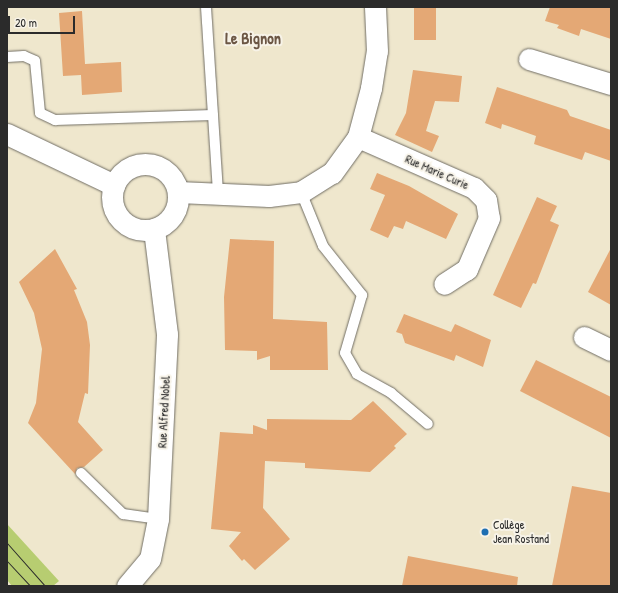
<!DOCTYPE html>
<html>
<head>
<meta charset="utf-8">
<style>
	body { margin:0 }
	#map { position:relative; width:618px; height:593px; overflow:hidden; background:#efe7cd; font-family:"Patrick Hand",sans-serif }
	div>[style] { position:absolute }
	.green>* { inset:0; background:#b7cd71 }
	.building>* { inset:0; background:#e4a875; transform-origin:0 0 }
	.roads { filter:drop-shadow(0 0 1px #706d64) drop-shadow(0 0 1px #706d64) }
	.lane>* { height:10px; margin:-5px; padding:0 5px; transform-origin:5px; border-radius:5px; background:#fff }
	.street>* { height:21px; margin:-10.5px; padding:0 10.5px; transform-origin:10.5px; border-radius:10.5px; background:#fff }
	.street>.ring { margin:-10.5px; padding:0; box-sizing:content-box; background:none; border:21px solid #fff; border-radius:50% }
	.tram>* { height:1px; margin:-0.5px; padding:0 0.5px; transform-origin:0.5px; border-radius:0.5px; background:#2b2b2b }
	.dots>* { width:11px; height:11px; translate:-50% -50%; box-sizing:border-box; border:2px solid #f7f3e8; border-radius:50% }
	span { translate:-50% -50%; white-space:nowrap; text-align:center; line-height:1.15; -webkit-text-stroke:4px #f7f3e8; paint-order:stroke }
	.street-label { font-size:12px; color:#2b2b2b }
	.poi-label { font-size:12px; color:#2b2b2b }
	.left { translate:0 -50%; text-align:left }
	.district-label { font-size:16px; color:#6c5745; font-weight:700 }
	.frame { position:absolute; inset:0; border:8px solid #2b2b2b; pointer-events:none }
	.scale { position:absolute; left:8px; top:16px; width:67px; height:18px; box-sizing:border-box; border:2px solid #2b2b2b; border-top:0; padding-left:5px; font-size:12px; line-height:14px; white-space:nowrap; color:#2b2b2b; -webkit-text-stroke:3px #f7f3e8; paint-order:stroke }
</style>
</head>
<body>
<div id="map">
	<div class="green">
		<i style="clip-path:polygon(7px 524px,59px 581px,53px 586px,12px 586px,7px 580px)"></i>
	</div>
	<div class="building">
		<i style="left:414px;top:7px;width:22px;height:33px"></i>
		<i style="clip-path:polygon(550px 7px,611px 7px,611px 39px,581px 29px,579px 36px,557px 28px,559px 25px,545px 21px)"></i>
		<i style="clip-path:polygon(82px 11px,85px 64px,121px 62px,122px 92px,82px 95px,81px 75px,63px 76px,59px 13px)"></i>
		<i style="clip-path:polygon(413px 70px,462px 76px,459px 102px,435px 101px,426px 131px,439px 136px,432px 152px,395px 135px,406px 113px)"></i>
		<i style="clip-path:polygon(497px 87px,567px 110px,570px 116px,611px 130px,611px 161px,585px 152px,582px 160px,534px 144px,536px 136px,502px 124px,501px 129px,485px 123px)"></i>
		<i style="clip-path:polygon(377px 173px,409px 186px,458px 214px,446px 239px,406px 221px,403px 229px,394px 226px,388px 238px,370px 230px,385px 195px,370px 189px)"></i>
		<i style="clip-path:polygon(537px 197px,557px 206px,550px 221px,559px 225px,536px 284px,533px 283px,521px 308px,493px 295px)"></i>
		<i style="clip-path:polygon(230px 239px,274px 241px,273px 319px,327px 322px,328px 370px,270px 370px,270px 356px,257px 360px,257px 351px,225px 350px,224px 297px)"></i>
		<i style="clip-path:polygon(611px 248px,611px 305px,588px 292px)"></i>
		<i style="clip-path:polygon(55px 249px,77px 289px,74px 290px,87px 322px,90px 345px,88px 394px,85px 393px,78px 422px,103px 450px,84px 467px,77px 468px,75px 474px,28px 423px,36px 403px,42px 349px,34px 313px,19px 282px)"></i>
		<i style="clip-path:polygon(404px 314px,451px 332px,455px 324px,491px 340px,483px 367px,456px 355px,454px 361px,405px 343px,402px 334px,396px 332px)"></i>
		<i style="clip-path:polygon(536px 360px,611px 397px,611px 438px,520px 391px)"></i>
		<i style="clip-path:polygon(373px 401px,407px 434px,394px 446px,396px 448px,370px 472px,305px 468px,305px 463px,265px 461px,263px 508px,290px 539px,255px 570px,244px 559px,242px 561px,229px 546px,241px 532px,211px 529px,220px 432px,253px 434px,253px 425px,267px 430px,267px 419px,351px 420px)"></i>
		<i style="clip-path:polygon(572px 486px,611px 493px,611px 586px,552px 586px)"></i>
		<i style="clip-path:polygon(408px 556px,518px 577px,517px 586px,402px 586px)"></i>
	</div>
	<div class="roads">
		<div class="lane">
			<i style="left:206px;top:7px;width:185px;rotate:86.3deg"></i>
			<i style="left:7px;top:57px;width:17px;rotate:-3deg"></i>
			<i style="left:24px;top:56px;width:12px;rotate:24deg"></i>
			<i style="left:35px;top:61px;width:52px;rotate:84.5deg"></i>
			<i style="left:40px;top:113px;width:17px;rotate:25deg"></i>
			<i style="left:55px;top:120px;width:158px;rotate:-1.8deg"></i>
			<i style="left:301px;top:192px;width:58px;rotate:67.8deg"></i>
			<i style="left:323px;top:246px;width:63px;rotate:51.5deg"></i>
			<i style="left:362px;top:295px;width:60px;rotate:106.3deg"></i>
			<i style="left:345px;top:353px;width:24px;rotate:60deg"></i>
			<i style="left:357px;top:374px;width:39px;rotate:29deg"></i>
			<i style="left:391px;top:393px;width:48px;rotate:40deg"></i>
			<i style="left:81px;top:473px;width:59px;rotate:44.3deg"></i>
			<i style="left:123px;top:514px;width:35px;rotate:8deg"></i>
		</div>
		<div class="street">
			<i style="left:529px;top:59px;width:86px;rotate:17deg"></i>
			<i style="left:7px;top:134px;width:119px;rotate:25.5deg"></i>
			<i style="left:358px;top:137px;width:127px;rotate:23.7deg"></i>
			<i style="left:474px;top:188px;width:17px;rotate:45deg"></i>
			<i style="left:486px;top:200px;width:18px;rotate:81deg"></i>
			<i style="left:489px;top:218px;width:56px;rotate:113.3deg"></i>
			<i style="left:467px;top:269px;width:27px;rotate:147deg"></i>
			<i class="ring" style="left:112px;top:164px;width:45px;height:45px"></i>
			<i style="left:178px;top:192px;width:91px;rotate:2.5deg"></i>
			<i style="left:269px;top:196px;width:32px;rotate:-7deg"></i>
			<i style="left:301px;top:192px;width:36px;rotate:-32deg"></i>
			<i style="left:332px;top:173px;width:44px;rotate:-54.2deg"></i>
			<i style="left:358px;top:137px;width:51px;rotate:-75.1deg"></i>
			<i style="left:371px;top:88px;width:37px;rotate:-81deg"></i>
			<i style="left:377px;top:51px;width:44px;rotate:-92.6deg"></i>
			<i style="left:584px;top:337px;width:30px;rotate:26deg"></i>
			<i style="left:127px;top:586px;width:35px;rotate:-50deg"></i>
			<i style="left:150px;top:559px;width:41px;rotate:-78.7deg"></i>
			<i style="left:158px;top:519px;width:185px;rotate:-87.2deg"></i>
			<i style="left:167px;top:334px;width:106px;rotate:-97.1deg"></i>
		</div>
	</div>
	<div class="tram">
		<i style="left:7px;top:543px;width:57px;rotate:48.5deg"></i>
		<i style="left:7px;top:561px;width:34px;rotate:47deg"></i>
	</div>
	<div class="dots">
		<i style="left:485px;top:532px;background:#1f6fb2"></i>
	</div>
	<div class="street-label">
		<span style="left:437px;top:172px;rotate:24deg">Rue Marie Curie</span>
		<span style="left:164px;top:412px;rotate:-87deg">Rue Alfred Nobel</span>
	</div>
	<div class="poi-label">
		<span class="left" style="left:493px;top:532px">Collège<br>Jean Rostand</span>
	</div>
	<div class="district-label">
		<span style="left:253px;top:38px">Le Bignon</span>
	</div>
	<div class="frame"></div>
	<div class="scale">20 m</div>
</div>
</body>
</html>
